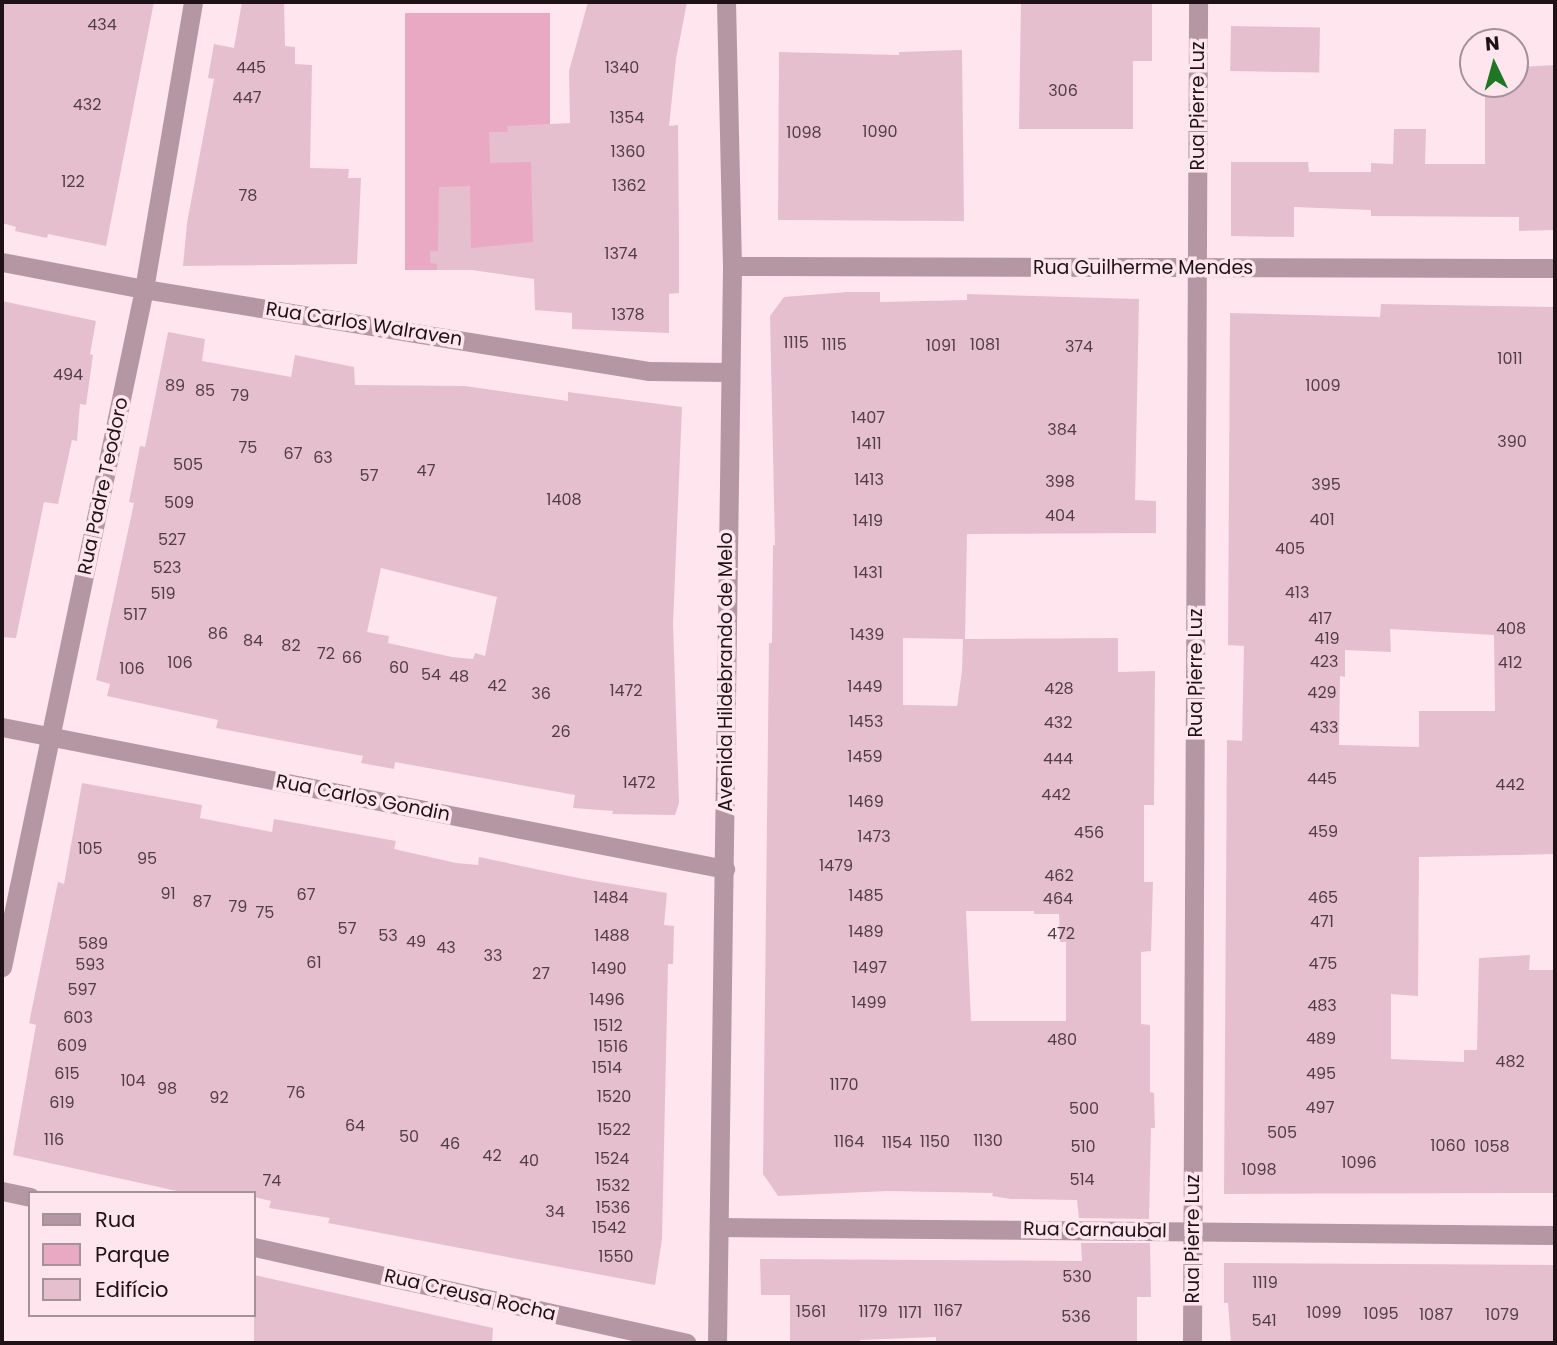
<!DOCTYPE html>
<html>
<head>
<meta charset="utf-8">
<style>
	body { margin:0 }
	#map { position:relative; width:1557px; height:1345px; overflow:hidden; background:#fee5ee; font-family:Poppins,sans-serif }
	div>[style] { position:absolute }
	.green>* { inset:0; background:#e9a9c2; transform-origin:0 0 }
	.building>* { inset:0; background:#e6bfce; transform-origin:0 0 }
	.minor>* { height:19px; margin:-9.5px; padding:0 9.5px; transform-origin:9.5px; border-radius:9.5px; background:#b497a2 }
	span { translate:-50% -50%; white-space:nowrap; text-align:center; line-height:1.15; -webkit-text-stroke:7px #fee5ee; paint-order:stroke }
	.number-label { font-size:16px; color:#513d45 }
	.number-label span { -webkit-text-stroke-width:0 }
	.street-label { font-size:19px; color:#1f1217 }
	.frame { position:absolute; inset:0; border:4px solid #1f1217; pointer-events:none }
	.legend { position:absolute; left:28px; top:1191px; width:228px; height:126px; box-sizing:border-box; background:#fee5ee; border:2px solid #a59198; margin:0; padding:9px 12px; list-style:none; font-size:21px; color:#1f1217 }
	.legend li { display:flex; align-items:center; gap:14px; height:35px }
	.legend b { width:35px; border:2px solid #a59198 }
	.north { position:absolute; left:1459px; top:28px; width:70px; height:70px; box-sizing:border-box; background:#fee5ee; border:2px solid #a59198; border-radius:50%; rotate:355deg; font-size:19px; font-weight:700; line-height:28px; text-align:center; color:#1f1217 }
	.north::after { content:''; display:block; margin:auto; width:24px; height:32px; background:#207723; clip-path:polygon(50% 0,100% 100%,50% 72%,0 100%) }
</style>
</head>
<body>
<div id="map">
	<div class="green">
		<i style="left:405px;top:13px;width:145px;height:257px"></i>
	</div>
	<div class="building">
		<i style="clip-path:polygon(2px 2px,154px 2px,106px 246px,48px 234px,47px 238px,15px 231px,16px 227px,2px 223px)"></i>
		<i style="clip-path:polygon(242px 2px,284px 2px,285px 46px,295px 47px,295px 64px,312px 65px,310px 168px,349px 169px,348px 178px,361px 178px,357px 264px,183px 266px,187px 223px,214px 79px,208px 78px,214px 44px,234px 48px)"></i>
		<i style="clip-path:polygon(588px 2px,687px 2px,676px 59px,669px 126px,678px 125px,679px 238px,679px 293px,669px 294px,669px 333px,572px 329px,572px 313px,535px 310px,534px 279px,472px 270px,437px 270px,437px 264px,430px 263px,430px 251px,438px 251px,439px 187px,470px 186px,471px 248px,533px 242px,531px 162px,490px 163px,489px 132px,508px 132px,507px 126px,570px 123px,569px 71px)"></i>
		<i style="clip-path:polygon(1021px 2px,1152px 2px,1152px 61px,1133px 61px,1133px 129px,1019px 129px)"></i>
		<i style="left:1231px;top:26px;width:89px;height:45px;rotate:1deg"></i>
		<i style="clip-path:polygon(962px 50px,964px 221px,778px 220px,779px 52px,899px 55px,899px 52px)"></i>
		<i style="clip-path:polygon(1555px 65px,1555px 230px,1519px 231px,1519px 217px,1371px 216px,1371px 210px,1294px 207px,1294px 237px,1231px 236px,1231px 162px,1308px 162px,1309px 172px,1371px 172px,1371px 163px,1393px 164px,1394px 129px,1426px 129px,1425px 164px,1485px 164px,1485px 84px,1515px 84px,1519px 67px)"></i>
		<i style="clip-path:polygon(evenodd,847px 292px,880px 292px,880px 302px,967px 300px,967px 294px,1139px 299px,1135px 500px,1156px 501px,1156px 533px,967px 534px,965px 639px,1118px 638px,1118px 672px,1155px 671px,1154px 805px,1144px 805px,1144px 882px,1153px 882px,1151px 951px,1141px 952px,1141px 1024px,1150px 1025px,1150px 1092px,1154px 1093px,1155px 1128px,1151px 1128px,1149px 1219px,1079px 1218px,1077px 1200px,1011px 1199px,992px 1196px,993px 1193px,887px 1191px,778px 1196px,763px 1174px,769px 643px,772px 643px,773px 545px,775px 545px,770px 316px,784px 297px,847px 292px,903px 638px,963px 639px,962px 671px,957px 706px,903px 705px,903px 638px,847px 292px,966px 911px,1034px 911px,1034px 914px,1059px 914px,1060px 942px,1066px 942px,1066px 1021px,971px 1021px,966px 911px)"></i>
		<i style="clip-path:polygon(2px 301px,96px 321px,90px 354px,93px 355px,86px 405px,80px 404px,77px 441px,72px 440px,58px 504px,44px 502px,16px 638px,2px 637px)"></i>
		<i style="clip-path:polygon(evenodd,1381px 304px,1555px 307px,1555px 854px,1419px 857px,1418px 996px,1391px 994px,1391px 1059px,1464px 1062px,1464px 1050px,1477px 1050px,1479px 958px,1530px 955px,1529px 970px,1555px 970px,1555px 1193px,1224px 1194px,1227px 740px,1242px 741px,1244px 646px,1228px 645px,1230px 313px,1380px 317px,1381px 304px,1390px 629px,1494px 635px,1495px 711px,1419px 711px,1419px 747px,1339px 745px,1340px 676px,1345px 677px,1345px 650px,1391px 652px,1390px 629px)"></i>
		<i style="clip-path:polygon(evenodd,168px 332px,205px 339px,202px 361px,291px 377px,295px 355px,354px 367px,355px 385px,465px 386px,568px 401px,568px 392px,682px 407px,673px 624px,679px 803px,675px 815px,612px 814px,613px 811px,573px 808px,575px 795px,395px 762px,394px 769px,361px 763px,363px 756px,216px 728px,218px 720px,107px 696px,110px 684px,96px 680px,134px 503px,129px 502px,140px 446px,145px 447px,168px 332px,381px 568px,497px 597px,485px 656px,475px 653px,473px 659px,452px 657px,388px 643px,389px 636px,367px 632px,381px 568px)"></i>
		<i style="clip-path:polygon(82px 783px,202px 805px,200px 818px,272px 832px,274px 819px,396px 841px,394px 849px,456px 863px,478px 865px,479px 857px,583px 879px,667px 893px,664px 925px,674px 926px,673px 964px,668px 964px,662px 1239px,655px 1285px,328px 1223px,330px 1218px,269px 1208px,271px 1201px,254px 1197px,254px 1193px,186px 1193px,13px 1155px,36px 1025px,29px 1023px,58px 882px,64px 884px)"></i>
		<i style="clip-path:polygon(1081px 1243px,1150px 1243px,1151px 1297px,1137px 1297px,1137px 1343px,936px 1343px,936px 1337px,860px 1340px,860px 1343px,790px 1343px,790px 1295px,761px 1295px,760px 1259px,1082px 1261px)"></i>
		<i style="clip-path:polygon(1224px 1263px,1555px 1265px,1555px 1343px,1231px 1343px,1228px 1303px,1224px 1303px)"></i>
		<i style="clip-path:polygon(254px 1275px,493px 1328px,492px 1343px,254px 1343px)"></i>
	</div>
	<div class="minor">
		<i style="left:2px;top:262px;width:145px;rotate:10.8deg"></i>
		<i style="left:144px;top:289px;width:512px;rotate:9.22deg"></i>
		<i style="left:649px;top:371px;width:79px;rotate:0.7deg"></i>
		<i style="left:732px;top:266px;width:823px;rotate:0.14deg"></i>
		<i style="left:2px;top:727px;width:737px;rotate:11.11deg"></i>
		<i style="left:2px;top:967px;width:693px;rotate:-78.17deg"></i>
		<i style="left:144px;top:289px;width:291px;rotate:-80.3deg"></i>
		<i style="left:2px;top:1191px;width:29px;rotate:12deg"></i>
		<i style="left:719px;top:1227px;width:836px;rotate:0.55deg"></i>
		<i style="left:254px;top:1247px;width:443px;rotate:12.5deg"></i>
		<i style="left:717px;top:1343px;width:1077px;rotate:-89.2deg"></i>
		<i style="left:732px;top:266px;width:264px;rotate:-91.3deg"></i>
		<i style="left:1192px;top:1343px;width:1341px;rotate:-89.74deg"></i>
	</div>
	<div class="number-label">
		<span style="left:102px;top:25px">434</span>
		<span style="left:251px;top:68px">445</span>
		<span style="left:622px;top:68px">1340</span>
		<span style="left:1063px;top:91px">306</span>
		<span style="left:247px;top:98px">447</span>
		<span style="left:87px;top:105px">432</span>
		<span style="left:627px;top:118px">1354</span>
		<span style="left:880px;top:132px">1090</span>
		<span style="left:804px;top:133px">1098</span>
		<span style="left:628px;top:152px">1360</span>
		<span style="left:73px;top:182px">122</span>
		<span style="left:629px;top:186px">1362</span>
		<span style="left:248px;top:196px">78</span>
		<span style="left:621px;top:254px">1374</span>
		<span style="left:628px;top:315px">1378</span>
		<span style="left:796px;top:343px">1115</span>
		<span style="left:834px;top:345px">1115</span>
		<span style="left:985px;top:345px">1081</span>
		<span style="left:941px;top:346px">1091</span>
		<span style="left:1079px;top:347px">374</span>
		<span style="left:1510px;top:359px">1011</span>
		<span style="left:68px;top:375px">494</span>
		<span style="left:175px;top:386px">89</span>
		<span style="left:1323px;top:386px">1009</span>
		<span style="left:205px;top:391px">85</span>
		<span style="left:240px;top:396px">79</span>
		<span style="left:868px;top:418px">1407</span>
		<span style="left:1062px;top:430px">384</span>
		<span style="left:1512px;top:442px">390</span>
		<span style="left:869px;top:444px">1411</span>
		<span style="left:248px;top:448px">75</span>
		<span style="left:293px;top:454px">67</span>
		<span style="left:323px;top:458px">63</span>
		<span style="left:188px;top:465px">505</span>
		<span style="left:426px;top:471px">47</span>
		<span style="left:369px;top:476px">57</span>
		<span style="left:869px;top:480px">1413</span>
		<span style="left:1060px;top:482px">398</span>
		<span style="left:1326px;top:485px">395</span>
		<span style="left:564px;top:500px">1408</span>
		<span style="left:179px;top:503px">509</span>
		<span style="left:1060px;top:516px">404</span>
		<span style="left:1322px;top:520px">401</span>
		<span style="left:868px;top:521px">1419</span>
		<span style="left:172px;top:540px">527</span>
		<span style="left:1290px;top:549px">405</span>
		<span style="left:167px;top:568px">523</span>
		<span style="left:868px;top:573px">1431</span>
		<span style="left:1297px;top:593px">413</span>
		<span style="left:163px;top:594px">519</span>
		<span style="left:135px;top:615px">517</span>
		<span style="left:1320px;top:619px">417</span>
		<span style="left:1511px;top:629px">408</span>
		<span style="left:218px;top:634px">86</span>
		<span style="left:867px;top:635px">1439</span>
		<span style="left:1327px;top:639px">419</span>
		<span style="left:253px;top:641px">84</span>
		<span style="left:291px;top:646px">82</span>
		<span style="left:326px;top:654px">72</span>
		<span style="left:352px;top:658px">66</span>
		<span style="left:1324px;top:662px">423</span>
		<span style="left:180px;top:663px">106</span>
		<span style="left:1510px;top:663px">412</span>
		<span style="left:399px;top:668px">60</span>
		<span style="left:132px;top:669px">106</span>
		<span style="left:431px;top:675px">54</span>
		<span style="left:459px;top:677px">48</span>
		<span style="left:497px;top:686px">42</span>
		<span style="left:865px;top:687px">1449</span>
		<span style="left:1059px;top:689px">428</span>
		<span style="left:626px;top:691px">1472</span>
		<span style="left:1322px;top:693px">429</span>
		<span style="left:541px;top:694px">36</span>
		<span style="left:866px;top:722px">1453</span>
		<span style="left:1058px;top:723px">432</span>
		<span style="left:1324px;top:728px">433</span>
		<span style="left:561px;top:732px">26</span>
		<span style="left:865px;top:757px">1459</span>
		<span style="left:1058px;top:759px">444</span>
		<span style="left:1322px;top:779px">445</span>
		<span style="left:639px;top:783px">1472</span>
		<span style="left:1510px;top:785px">442</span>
		<span style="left:1056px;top:795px">442</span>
		<span style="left:866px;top:802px">1469</span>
		<span style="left:1323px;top:832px">459</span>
		<span style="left:1089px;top:833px">456</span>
		<span style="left:874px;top:837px">1473</span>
		<span style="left:90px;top:849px">105</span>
		<span style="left:147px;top:859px">95</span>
		<span style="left:836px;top:866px">1479</span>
		<span style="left:1059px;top:876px">462</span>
		<span style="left:168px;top:894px">91</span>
		<span style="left:306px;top:895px">67</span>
		<span style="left:866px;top:896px">1485</span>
		<span style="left:611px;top:898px">1484</span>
		<span style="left:1323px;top:898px">465</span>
		<span style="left:1058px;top:899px">464</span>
		<span style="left:202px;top:902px">87</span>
		<span style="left:238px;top:907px">79</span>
		<span style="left:265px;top:913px">75</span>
		<span style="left:1322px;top:922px">471</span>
		<span style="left:347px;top:929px">57</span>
		<span style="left:866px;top:932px">1489</span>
		<span style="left:1061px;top:934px">472</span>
		<span style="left:388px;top:936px">53</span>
		<span style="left:612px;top:936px">1488</span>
		<span style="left:416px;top:942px">49</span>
		<span style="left:93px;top:944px">589</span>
		<span style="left:446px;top:948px">43</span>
		<span style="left:493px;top:956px">33</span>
		<span style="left:314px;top:963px">61</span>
		<span style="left:1323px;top:964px">475</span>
		<span style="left:90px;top:965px">593</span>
		<span style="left:870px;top:968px">1497</span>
		<span style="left:609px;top:969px">1490</span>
		<span style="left:541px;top:974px">27</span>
		<span style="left:82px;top:990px">597</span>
		<span style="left:607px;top:1000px">1496</span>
		<span style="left:869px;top:1003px">1499</span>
		<span style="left:1322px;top:1006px">483</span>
		<span style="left:78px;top:1018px">603</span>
		<span style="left:608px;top:1026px">1512</span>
		<span style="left:1321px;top:1039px">489</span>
		<span style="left:1062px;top:1040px">480</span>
		<span style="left:72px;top:1046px">609</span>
		<span style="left:613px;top:1047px">1516</span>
		<span style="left:1510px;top:1062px">482</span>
		<span style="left:607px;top:1068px">1514</span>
		<span style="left:67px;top:1074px">615</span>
		<span style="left:1321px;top:1074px">495</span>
		<span style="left:133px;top:1081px">104</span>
		<span style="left:844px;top:1085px">1170</span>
		<span style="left:167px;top:1089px">98</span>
		<span style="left:296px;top:1093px">76</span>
		<span style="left:614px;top:1097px">1520</span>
		<span style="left:219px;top:1098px">92</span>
		<span style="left:62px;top:1103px">619</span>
		<span style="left:1320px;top:1108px">497</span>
		<span style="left:1084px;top:1109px">500</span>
		<span style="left:355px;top:1126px">64</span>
		<span style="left:614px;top:1130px">1522</span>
		<span style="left:1282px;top:1133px">505</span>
		<span style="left:409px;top:1137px">50</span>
		<span style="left:54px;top:1140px">116</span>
		<span style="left:988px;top:1141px">1130</span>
		<span style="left:849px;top:1142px">1164</span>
		<span style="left:935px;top:1142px">1150</span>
		<span style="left:897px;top:1143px">1154</span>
		<span style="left:450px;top:1144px">46</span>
		<span style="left:1448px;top:1146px">1060</span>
		<span style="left:1083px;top:1147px">510</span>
		<span style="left:1492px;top:1147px">1058</span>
		<span style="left:492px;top:1156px">42</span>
		<span style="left:612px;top:1159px">1524</span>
		<span style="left:529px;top:1161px">40</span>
		<span style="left:1359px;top:1163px">1096</span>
		<span style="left:1259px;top:1170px">1098</span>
		<span style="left:1082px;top:1180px">514</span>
		<span style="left:272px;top:1181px">74</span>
		<span style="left:613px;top:1186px">1532</span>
		<span style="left:613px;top:1208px">1536</span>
		<span style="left:555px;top:1212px">34</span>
		<span style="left:609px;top:1228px">1542</span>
		<span style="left:616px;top:1257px">1550</span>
		<span style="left:1077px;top:1277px">530</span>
		<span style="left:1265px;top:1283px">1119</span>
		<span style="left:948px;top:1311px">1167</span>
		<span style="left:811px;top:1312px">1561</span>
		<span style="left:873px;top:1312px">1179</span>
		<span style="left:910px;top:1313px">1171</span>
		<span style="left:1324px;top:1313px">1099</span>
		<span style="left:1381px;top:1314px">1095</span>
		<span style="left:1436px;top:1315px">1087</span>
		<span style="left:1502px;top:1315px">1079</span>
		<span style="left:1076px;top:1317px">536</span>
		<span style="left:1264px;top:1321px">541</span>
	</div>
	<div class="street-label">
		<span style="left:1198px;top:106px;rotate:-90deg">Rua Pierre Luz</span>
		<span style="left:1143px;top:268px">Rua Guilherme Mendes</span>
		<span style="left:364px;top:324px;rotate:9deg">Rua Carlos Walraven</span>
		<span style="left:103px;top:486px;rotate:-78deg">Rua Padre Teodoro</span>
		<span style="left:726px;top:672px;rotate:-90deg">Avenida Hildebrando de Melo</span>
		<span style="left:1196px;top:673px;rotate:-90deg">Rua Pierre Luz</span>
		<span style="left:363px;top:798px;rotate:11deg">Rua Carlos Gondin</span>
		<span style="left:1095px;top:1230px;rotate:1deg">Rua Carnaubal</span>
		<span style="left:1193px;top:1239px;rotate:-90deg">Rua Pierre Luz</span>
		<span style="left:470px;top:1295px;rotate:13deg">Rua Creusa Rocha</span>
	</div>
	<div class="frame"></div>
	<ul class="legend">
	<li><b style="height:9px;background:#b497a2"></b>Rua</li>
	<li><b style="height:19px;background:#e9a9c2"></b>Parque</li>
	<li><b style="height:19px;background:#e6bfce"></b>Edifício</li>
	</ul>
	<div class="north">N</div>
</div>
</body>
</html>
